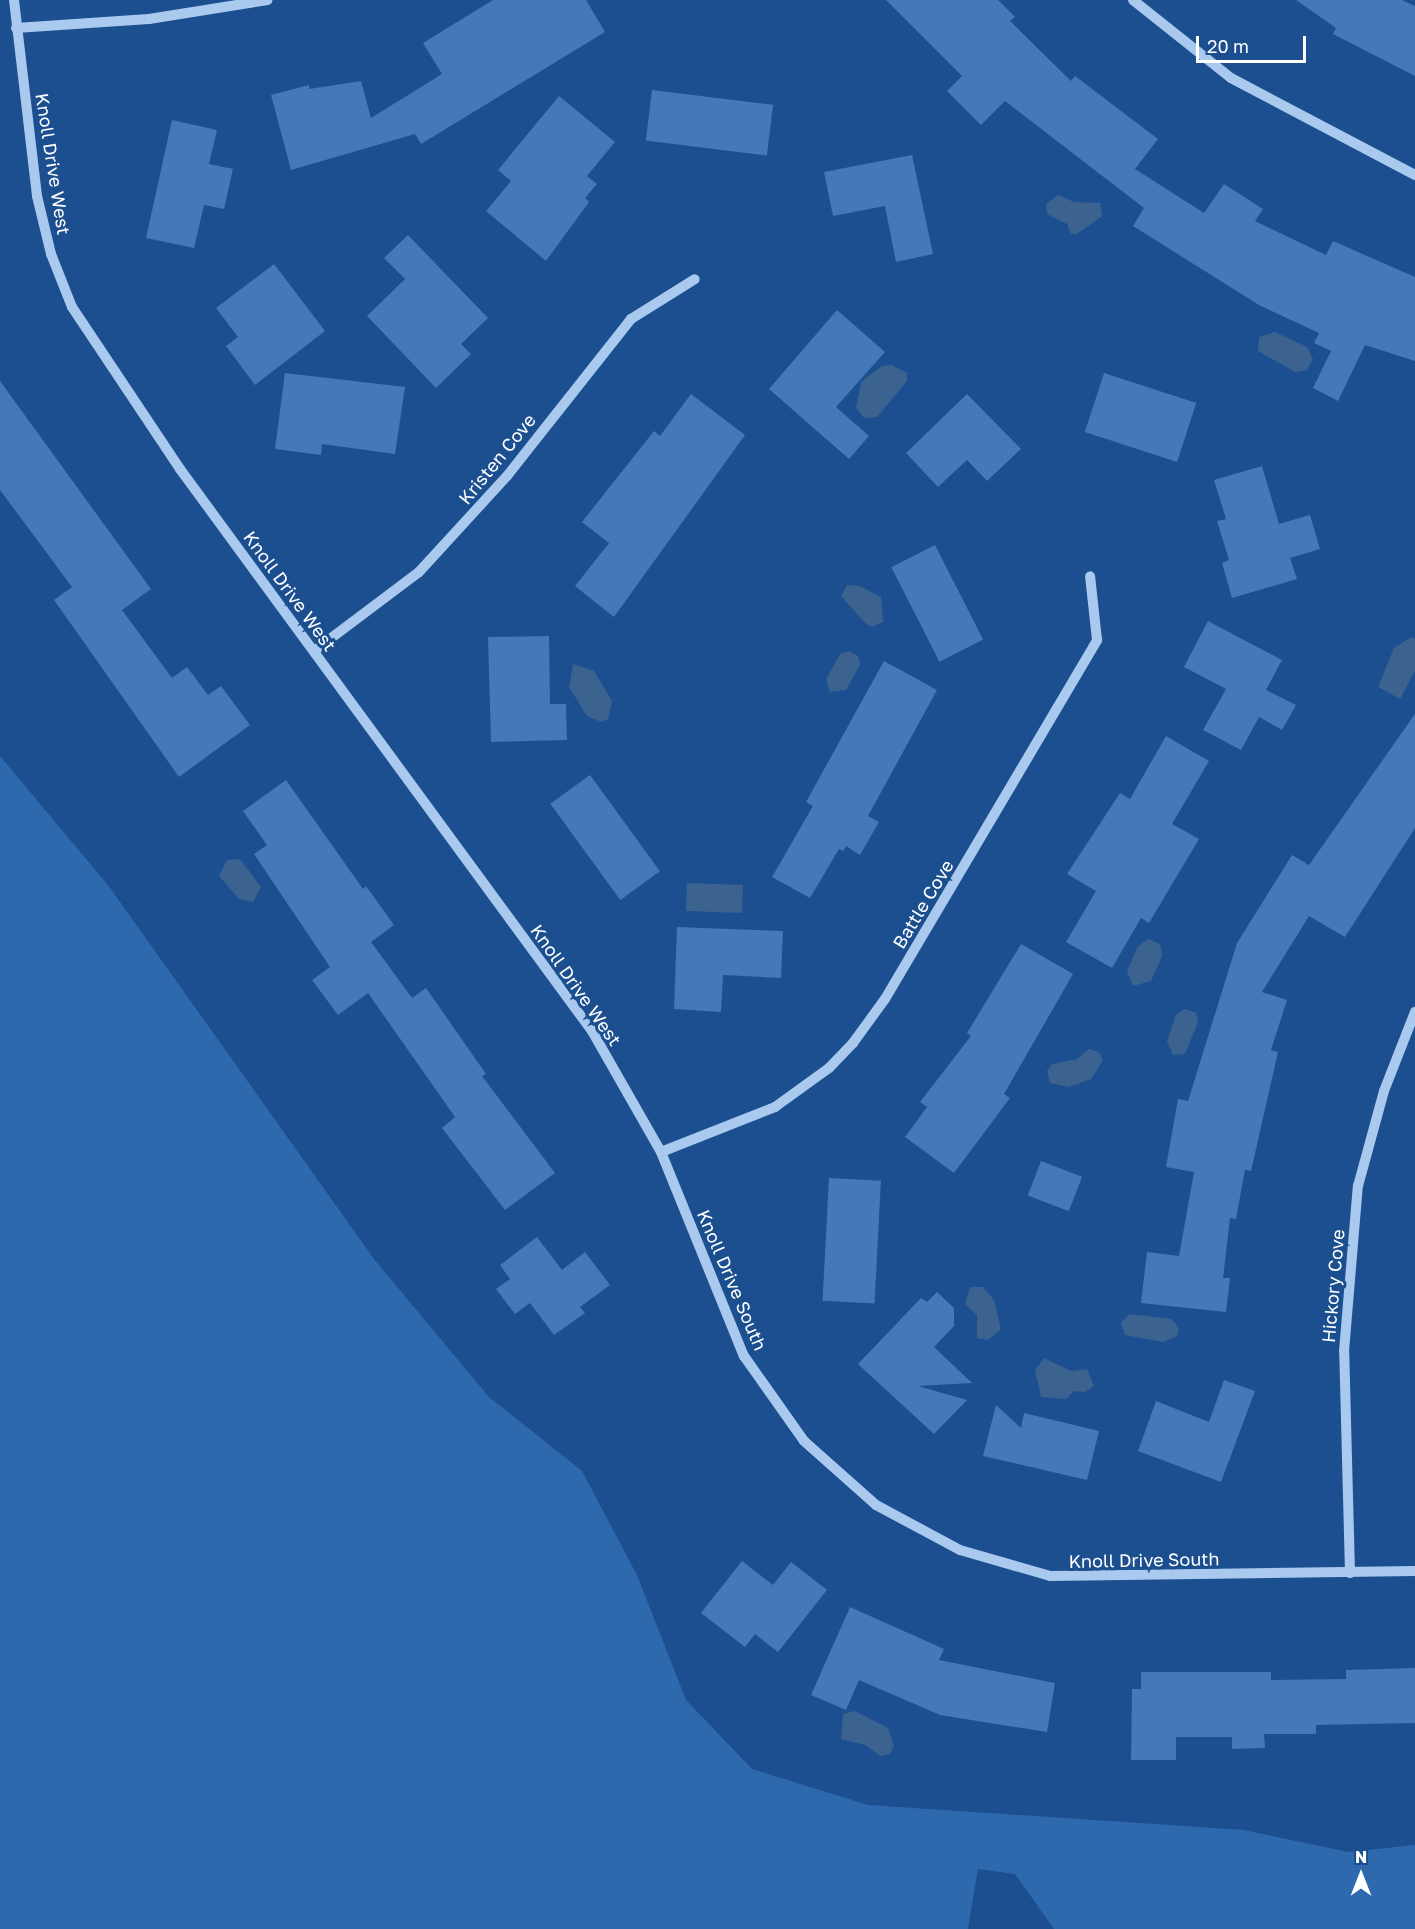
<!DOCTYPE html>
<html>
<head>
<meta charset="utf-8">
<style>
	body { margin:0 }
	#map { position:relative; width:1415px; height:1929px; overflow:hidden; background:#1b4f8f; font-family:"Golos Text",sans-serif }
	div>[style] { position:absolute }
	.green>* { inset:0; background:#2e69ad }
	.water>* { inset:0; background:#3c6290; transform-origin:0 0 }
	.building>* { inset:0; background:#4478b7; transform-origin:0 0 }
	.minor>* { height:10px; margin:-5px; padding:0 5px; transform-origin:5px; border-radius:5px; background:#a9c9ee }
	span { translate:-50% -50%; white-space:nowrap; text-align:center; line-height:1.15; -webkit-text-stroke:6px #1b4f8f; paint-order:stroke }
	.street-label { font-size:18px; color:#fff }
	.north { position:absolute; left:1331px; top:1845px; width:60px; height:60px; -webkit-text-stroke:4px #1b4f8f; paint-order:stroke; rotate:0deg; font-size:16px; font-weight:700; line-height:24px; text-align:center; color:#fff }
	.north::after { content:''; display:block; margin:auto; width:21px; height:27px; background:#fff; clip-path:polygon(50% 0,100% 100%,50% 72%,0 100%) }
	.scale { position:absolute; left:1196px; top:36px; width:110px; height:27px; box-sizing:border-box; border:3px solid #fff; border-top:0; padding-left:8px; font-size:18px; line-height:21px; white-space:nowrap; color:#fff; -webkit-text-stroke:4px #1b4f8f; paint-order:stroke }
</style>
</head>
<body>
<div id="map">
	<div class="green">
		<i style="clip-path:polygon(0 756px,108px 885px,374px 1259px,489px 1397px,582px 1471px,637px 1575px,686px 1700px,752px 1769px,868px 1805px,1244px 1830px,1348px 1852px,1415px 1845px,1415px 1929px,1054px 1929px,1015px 1874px,978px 1869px,968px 1929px,0 1929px)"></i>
	</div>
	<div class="water">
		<i style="clip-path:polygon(1058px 195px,1074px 202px,1100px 203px,1102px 216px,1077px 234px,1071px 234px,1067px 224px,1047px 214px,1046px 204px)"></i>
		<i style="clip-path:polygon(1275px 332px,1307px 347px,1313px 359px,1307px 370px,1295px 372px,1258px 351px,1259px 337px)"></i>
		<i style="clip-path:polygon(892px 365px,907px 373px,907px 381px,877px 417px,864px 418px,856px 408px,861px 382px,882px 366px)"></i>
		<i style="clip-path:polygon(847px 585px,860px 586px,881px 597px,883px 622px,872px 627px,865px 623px,841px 596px)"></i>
		<i style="clip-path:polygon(1411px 637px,1415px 639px,1415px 671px,1400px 699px,1378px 687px,1394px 648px)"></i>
		<i style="clip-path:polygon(849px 651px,858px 656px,860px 665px,846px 690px,830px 692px,826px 679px,840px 654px)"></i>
		<i style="clip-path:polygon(573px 664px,594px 671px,612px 701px,608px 719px,601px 722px,587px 716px,569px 687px)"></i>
		<i style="clip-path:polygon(240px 859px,261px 887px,253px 902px,239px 899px,219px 876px,227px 860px)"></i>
		<i style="left:687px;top:883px;width:56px;height:28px;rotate:2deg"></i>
		<i style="clip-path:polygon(1149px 939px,1160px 944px,1162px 956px,1151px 981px,1133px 986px,1127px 971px,1138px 946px)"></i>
		<i style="clip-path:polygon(1185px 1009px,1196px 1013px,1198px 1022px,1185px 1054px,1173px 1055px,1167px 1041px,1176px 1015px)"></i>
		<i style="clip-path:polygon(1089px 1049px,1099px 1052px,1103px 1060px,1091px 1079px,1069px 1087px,1050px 1083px,1047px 1071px,1052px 1064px,1077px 1059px)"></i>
		<i style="clip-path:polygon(970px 1287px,983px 1287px,994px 1300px,1001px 1329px,988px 1340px,977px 1338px,977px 1315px,965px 1304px)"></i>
		<i style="clip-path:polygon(1129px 1314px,1172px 1319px,1179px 1329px,1177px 1336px,1163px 1342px,1125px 1335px,1121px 1323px)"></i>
		<i style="clip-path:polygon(1044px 1358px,1071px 1371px,1087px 1369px,1094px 1386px,1085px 1392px,1074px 1391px,1066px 1399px,1041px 1397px,1035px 1370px)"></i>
		<i style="clip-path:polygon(855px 1711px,888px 1728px,894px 1746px,890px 1754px,880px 1756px,865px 1745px,841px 1739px,843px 1714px)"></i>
	</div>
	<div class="building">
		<i style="clip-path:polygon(493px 0,586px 0,605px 32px,421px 144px,415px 134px,291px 170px,271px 95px,309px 85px,309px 89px,361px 81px,371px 118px,442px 74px,423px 43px)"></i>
		<i style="clip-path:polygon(886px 0,998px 0,1015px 17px,1010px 21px,1071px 81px,1075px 76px,1158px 139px,1135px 169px,1204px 213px,1224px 184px,1263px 209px,1255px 221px,1326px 255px,1333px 241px,1415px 277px,1415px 361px,1365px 345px,1338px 401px,1313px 388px,1331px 351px,1314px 343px,1319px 333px,1259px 305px,1133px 226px,1144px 208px,1005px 101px,981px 125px,947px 91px,962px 76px)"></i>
		<i style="clip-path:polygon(1296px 0,1402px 0,1415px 6px,1415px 76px,1333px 34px,1336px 28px)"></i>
		<i style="left:652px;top:90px;width:122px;height:51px;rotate:7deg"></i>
		<i style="clip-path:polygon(559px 96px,615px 142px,587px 176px,597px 184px,585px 198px,589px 202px,546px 261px,486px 211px,511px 181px,498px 170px)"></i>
		<i style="clip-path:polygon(172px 120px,217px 130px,209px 164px,233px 169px,224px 209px,204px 205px,194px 248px,146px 238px)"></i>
		<i style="clip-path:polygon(912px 155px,933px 254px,896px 262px,885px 206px,833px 216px,824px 172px)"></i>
		<i style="clip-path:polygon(408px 235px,488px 318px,461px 344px,471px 354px,436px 388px,367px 316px,405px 279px,384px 258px)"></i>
		<i style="clip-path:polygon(274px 264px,325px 331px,255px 385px,226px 346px,238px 337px,216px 308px)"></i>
		<i style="clip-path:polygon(837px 310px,885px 352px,836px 407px,869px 436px,849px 459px,769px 389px)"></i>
		<i style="clip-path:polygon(285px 373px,405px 387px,395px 454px,322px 444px,321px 455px,275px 449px)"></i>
		<i style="left:1104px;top:373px;width:97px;height:62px;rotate:18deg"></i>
		<i style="clip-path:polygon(0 381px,151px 589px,122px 610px,172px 678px,187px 667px,208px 695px,221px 686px,250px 725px,179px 777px,54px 600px,72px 587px,0 490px)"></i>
		<i style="clip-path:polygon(691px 394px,745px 435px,614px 617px,575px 586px,609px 543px,582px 522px,654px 431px,660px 436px)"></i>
		<i style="clip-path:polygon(967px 394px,1021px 449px,987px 481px,967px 460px,938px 487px,906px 453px)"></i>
		<i style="clip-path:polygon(1262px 466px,1279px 524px,1310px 515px,1320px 549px,1290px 558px,1297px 579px,1232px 598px,1222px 563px,1229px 560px,1217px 521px,1226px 519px,1214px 480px)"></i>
		<i style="left:935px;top:545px;width:106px;height:49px;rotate:63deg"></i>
		<i style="clip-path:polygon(1208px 621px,1282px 660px,1266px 690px,1296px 705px,1282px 730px,1259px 717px,1241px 750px,1203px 730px,1226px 689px,1184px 667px)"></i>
		<i style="clip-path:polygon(549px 636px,550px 704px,566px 704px,567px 740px,491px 742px,488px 637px)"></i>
		<i style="clip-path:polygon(884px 661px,937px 690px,868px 816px,879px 822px,860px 855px,846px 846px,843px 851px,839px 849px,810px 898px,772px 877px,813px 806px,806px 802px)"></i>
		<i style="clip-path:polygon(1415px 714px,1415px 828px,1345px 937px,1309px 916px,1262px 992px,1287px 1000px,1271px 1050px,1278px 1052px,1251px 1171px,1245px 1170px,1236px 1219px,1230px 1218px,1223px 1278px,1230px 1278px,1226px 1312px,1141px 1303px,1147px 1252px,1179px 1256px,1194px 1172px,1166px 1167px,1178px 1099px,1188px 1101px,1237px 943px,1292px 855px,1309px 865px)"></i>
		<i style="clip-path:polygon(1166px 736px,1209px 761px,1172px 824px,1199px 839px,1149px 923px,1141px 918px,1112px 968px,1066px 942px,1096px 891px,1067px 874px,1120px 793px,1130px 799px)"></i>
		<i style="left:590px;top:775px;width:119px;height:49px;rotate:54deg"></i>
		<i style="clip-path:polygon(286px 780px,363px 889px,366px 886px,394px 925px,371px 942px,412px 998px,426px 988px,486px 1074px,482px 1076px,555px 1173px,505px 1210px,442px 1128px,455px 1117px,368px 993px,338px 1015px,312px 980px,330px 967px,254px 854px,267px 845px,243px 811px)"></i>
		<i style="clip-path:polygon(677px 927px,783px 931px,781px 978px,723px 975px,721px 1012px,674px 1009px)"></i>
		<i style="clip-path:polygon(1021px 944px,1073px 974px,1004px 1094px,1010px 1098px,954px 1173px,905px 1137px,927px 1107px,920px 1102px,971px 1036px,967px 1033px)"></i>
		<i style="left:1041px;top:1161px;width:44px;height:37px;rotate:21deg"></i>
		<i style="left:829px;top:1178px;width:52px;height:123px;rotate:3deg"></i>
		<i style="clip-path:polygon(537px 1237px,562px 1270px,585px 1252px,610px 1285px,580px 1307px,585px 1313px,554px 1335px,530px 1303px,515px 1314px,496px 1289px,510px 1279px,500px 1265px)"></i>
		<i style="clip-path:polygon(937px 1292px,954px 1308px,954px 1326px,934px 1347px,972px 1383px,918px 1386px,967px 1400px,934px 1434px,858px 1364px,921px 1298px,927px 1302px)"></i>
		<i style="clip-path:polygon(1224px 1380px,1255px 1391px,1221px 1482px,1138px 1451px,1156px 1401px,1209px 1422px)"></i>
		<i style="clip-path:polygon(996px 1405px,1021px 1428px,1024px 1413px,1099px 1431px,1087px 1480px,983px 1456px)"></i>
		<i style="clip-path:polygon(742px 1561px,773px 1585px,791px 1562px,827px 1590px,778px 1652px,755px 1634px,745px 1647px,701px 1613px)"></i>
		<i style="clip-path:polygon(850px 1607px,944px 1649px,939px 1660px,1055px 1683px,1047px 1732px,940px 1715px,859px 1680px,846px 1710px,811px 1695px)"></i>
		<i style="clip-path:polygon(1415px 1668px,1415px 1723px,1316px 1725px,1316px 1734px,1264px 1734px,1265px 1748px,1232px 1749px,1232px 1737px,1176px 1737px,1176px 1760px,1131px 1760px,1132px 1689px,1141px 1689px,1141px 1672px,1271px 1672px,1271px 1680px,1346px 1679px,1346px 1670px)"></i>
	</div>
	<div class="minor">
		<i style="left:14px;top:0;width:197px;rotate:83.3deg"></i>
		<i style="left:37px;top:196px;width:60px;rotate:76.4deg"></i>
		<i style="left:51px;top:254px;width:57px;rotate:68.4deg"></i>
		<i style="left:72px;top:307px;width:195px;rotate:56.3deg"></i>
		<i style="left:180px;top:469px;width:697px;rotate:53.76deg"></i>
		<i style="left:592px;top:1031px;width:139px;rotate:60.3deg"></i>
		<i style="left:661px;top:1152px;width:220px;rotate:67.9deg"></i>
		<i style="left:744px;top:1356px;width:104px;rotate:54.8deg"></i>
		<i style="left:804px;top:1441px;width:96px;rotate:41.6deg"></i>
		<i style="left:876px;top:1505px;width:95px;rotate:28.2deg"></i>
		<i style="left:960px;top:1550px;width:94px;rotate:16.1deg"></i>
		<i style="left:1050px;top:1576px;width:365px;rotate:-0.8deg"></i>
		<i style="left:1133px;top:0;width:125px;rotate:38.5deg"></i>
		<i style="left:1231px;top:78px;width:208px;rotate:27.8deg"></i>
		<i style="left:16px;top:28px;width:133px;rotate:-3.9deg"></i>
		<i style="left:149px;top:19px;width:120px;rotate:-9.1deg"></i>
		<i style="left:314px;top:651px;width:131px;rotate:-37deg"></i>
		<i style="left:419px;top:572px;width:130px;rotate:-47.5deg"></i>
		<i style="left:507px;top:476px;width:200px;rotate:-51.7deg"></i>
		<i style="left:631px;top:319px;width:75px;rotate:-32deg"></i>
		<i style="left:661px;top:1152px;width:123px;rotate:-21.5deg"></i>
		<i style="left:775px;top:1107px;width:67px;rotate:-35.8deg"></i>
		<i style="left:829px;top:1068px;width:35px;rotate:-46deg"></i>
		<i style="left:853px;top:1043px;width:54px;rotate:-54deg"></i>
		<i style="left:885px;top:999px;width:417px;rotate:-59.4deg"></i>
		<i style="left:1097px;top:640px;width:64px;rotate:-96.2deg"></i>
		<i style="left:1350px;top:1573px;width:222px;rotate:-91.5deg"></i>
		<i style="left:1344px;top:1351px;width:166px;rotate:-85.2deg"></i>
		<i style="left:1358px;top:1186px;width:98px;rotate:-74.7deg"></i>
		<i style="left:1384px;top:1091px;width:85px;rotate:-68.6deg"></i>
	</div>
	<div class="street-label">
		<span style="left:53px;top:164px;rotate:81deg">Knoll Drive West</span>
		<span style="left:497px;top:459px;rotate:-51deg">Kristen Cove</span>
		<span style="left:290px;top:591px;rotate:54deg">Knoll Drive West</span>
		<span style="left:923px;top:904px;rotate:-59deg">Battle Cove</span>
		<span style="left:576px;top:985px;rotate:55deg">Knoll Drive West</span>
		<span style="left:732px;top:1280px;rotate:67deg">Knoll Drive South</span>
		<span style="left:1333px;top:1286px;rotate:-85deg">Hickory Cove</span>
		<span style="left:1144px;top:1560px;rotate:-1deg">Knoll Drive South</span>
	</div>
	<div class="north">N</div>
	<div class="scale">20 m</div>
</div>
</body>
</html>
